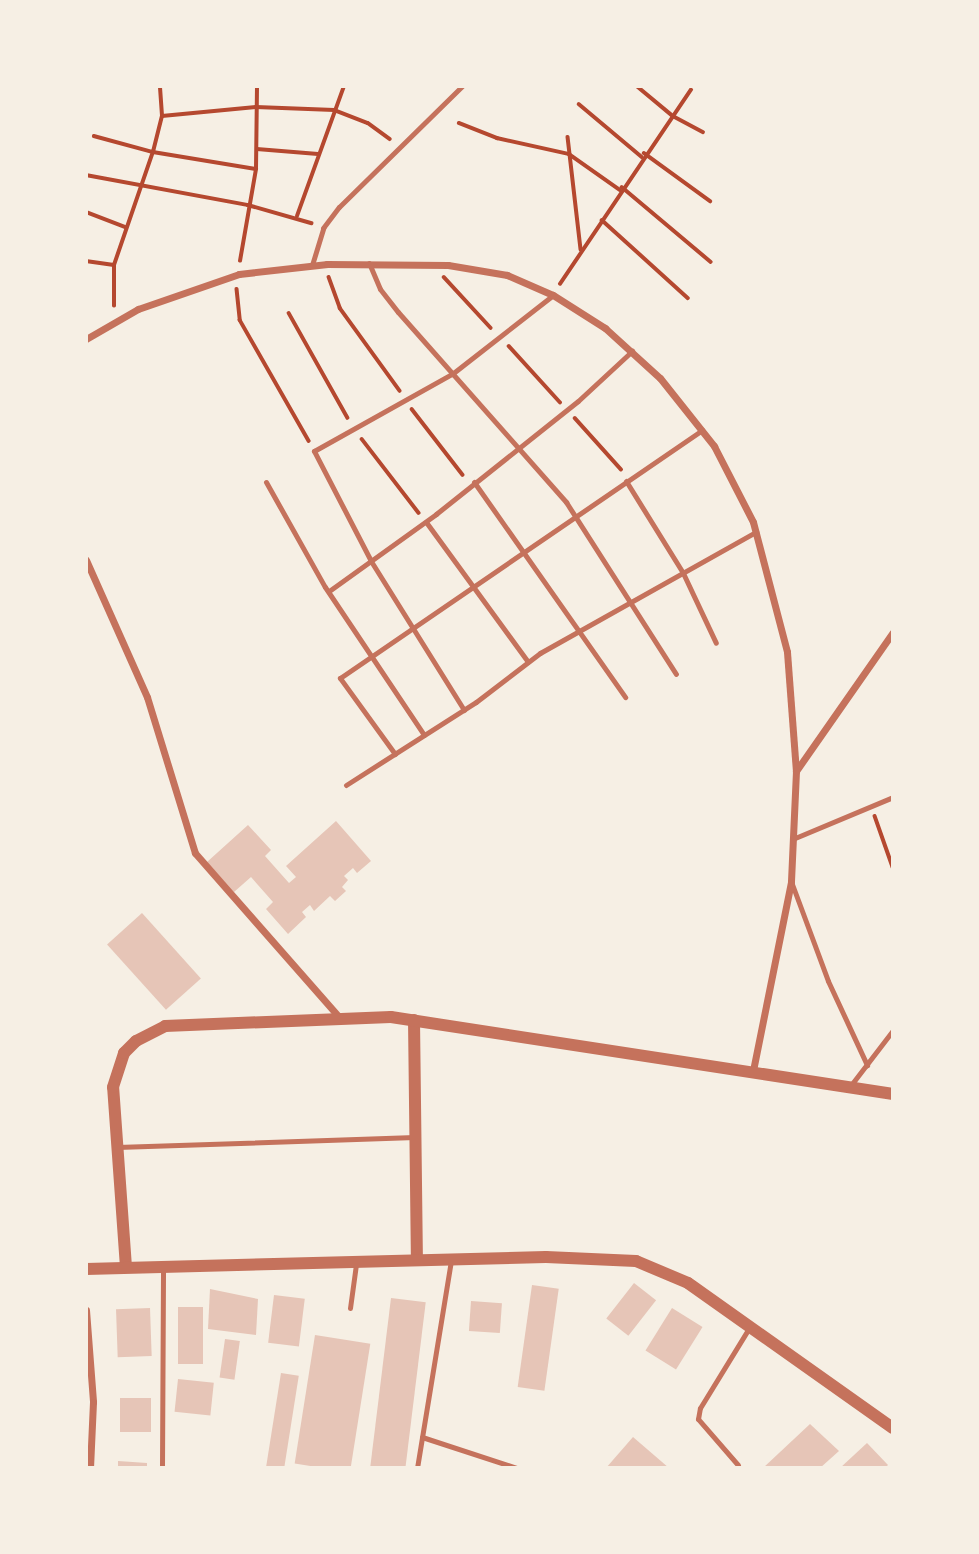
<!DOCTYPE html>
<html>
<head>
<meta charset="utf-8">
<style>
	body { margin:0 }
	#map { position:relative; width:979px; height:1554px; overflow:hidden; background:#f6efe4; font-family:"Roboto Condensed",sans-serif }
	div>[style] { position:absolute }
	.building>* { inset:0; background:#e6c5b7; transform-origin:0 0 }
	.path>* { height:3.5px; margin:-1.75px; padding:0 1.75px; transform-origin:1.75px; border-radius:1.75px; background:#b5482f }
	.service>* { height:5px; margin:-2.5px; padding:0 2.5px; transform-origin:2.5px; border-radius:2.5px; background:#c5725c }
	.minor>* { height:7px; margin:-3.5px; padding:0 3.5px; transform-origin:3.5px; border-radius:3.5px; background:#c5725c }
	.tertiary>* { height:12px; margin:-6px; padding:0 6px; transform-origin:6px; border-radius:6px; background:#c5725c }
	span { translate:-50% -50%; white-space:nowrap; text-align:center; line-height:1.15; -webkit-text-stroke:7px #f6efe4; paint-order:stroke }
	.frame { position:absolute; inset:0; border:88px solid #f6efe4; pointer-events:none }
</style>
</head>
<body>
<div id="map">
	<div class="building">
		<i style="clip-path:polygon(336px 821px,371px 861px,357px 873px,353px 868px,344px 876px,348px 880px,342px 887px,346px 891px,335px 901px,330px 896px,314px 911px,310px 905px,302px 912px,306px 917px,288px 934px,266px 909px,273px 902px,251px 877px,234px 892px,207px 862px,248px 825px,271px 850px,265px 856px,289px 883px,296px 877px,286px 866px)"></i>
		<i style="left:142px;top:913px;width:88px;height:47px;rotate:48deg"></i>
		<i style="left:634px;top:1283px;width:28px;height:45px;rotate:38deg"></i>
		<i style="left:532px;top:1285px;width:27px;height:103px;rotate:8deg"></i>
		<i style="clip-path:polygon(210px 1289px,258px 1299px,256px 1335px,208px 1329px)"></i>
		<i style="left:274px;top:1295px;width:31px;height:48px;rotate:7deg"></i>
		<i style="left:391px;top:1298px;width:35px;height:171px;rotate:7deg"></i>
		<i style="left:471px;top:1301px;width:31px;height:30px;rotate:4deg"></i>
		<i style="left:178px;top:1307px;width:25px;height:57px"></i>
		<i style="left:150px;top:1308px;width:48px;height:34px;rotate:88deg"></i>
		<i style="left:672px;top:1308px;width:36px;height:50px;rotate:32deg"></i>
		<i style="left:315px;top:1335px;width:56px;height:130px;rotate:9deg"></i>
		<i style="left:225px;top:1339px;width:15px;height:39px;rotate:8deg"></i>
		<i style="left:281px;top:1373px;width:18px;height:96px;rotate:9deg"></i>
		<i style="left:178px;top:1379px;width:36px;height:33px;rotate:6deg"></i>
		<i style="left:151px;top:1398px;width:34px;height:31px;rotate:90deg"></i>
		<i style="clip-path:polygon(810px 1424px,839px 1451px,820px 1468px,763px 1468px)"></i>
		<i style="clip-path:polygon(633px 1437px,669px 1468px,606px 1468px)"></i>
		<i style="clip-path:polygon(867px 1443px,888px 1465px,885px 1468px,840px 1468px)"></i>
		<i style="clip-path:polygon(118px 1461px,147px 1463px,147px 1468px,118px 1468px)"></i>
	</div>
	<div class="path">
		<i style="left:637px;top:86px;width:47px;rotate:39.8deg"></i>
		<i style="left:673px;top:116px;width:34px;rotate:28deg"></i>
		<i style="left:579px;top:104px;width:82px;rotate:40.1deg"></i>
		<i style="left:162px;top:116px;width:94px;rotate:-5.5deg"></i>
		<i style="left:256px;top:107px;width:78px;rotate:2.2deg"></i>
		<i style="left:334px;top:110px;width:36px;rotate:21deg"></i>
		<i style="left:368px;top:123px;width:27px;rotate:36deg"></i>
		<i style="left:459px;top:123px;width:41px;rotate:21.5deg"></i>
		<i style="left:497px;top:138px;width:74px;rotate:12.5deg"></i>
		<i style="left:569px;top:154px;width:62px;rotate:35.2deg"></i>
		<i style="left:94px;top:136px;width:61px;rotate:15.2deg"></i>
		<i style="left:153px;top:152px;width:104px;rotate:9.4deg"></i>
		<i style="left:568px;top:137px;width:113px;rotate:83.4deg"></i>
		<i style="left:257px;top:149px;width:61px;rotate:4.7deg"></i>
		<i style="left:644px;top:153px;width:82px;rotate:36deg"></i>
		<i style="left:86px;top:175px;width:165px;rotate:10.5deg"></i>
		<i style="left:248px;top:205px;width:66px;rotate:15.9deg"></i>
		<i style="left:622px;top:187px;width:116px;rotate:40.1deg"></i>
		<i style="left:86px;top:212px;width:42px;rotate:21deg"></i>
		<i style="left:297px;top:216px;width:138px;rotate:-70.1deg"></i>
		<i style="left:602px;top:220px;width:116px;rotate:42.2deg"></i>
		<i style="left:86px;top:261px;width:28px;rotate:8deg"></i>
		<i style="left:240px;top:261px;width:93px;rotate:-80.1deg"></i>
		<i style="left:256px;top:169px;width:83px;rotate:-89.3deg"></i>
		<i style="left:329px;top:277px;width:33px;rotate:70deg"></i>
		<i style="left:340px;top:308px;width:102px;rotate:54.1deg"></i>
		<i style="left:444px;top:277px;width:69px;rotate:47.3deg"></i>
		<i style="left:560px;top:284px;width:234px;rotate:-56deg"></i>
		<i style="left:237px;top:289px;width:31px;rotate:84deg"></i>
		<i style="left:240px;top:320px;width:139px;rotate:60.3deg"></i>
		<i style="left:114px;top:306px;width:41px;rotate:-90deg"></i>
		<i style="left:114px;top:265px;width:120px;rotate:-71deg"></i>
		<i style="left:153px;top:152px;width:37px;rotate:-76deg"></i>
		<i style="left:162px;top:116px;width:30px;rotate:-94deg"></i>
		<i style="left:289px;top:313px;width:120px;rotate:60.7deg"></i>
		<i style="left:509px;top:346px;width:76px;rotate:47.7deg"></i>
		<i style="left:412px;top:409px;width:83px;rotate:52.3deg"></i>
		<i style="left:575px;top:418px;width:69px;rotate:48deg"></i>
		<i style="left:362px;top:439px;width:93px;rotate:52.4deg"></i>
		<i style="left:875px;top:816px;width:54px;rotate:70.6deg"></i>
	</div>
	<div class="service">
		<i style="left:369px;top:263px;width:28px;rotate:67deg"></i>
		<i style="left:380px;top:289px;width:29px;rotate:52deg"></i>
		<i style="left:398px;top:312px;width:254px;rotate:48.5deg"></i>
		<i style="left:566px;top:502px;width:204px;rotate:57.4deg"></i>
		<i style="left:312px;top:265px;width:39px;rotate:-73deg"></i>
		<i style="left:323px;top:228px;width:26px;rotate:-53deg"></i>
		<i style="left:339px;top:207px;width:173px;rotate:-44.5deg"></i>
		<i style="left:626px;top:481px;width:108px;rotate:58.2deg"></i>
		<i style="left:683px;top:573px;width:77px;rotate:64.8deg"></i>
		<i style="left:266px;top:482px;width:120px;rotate:60.7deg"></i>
		<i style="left:325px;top:587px;width:178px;rotate:56.2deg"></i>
		<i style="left:474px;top:482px;width:263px;rotate:54.9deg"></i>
		<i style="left:426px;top:522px;width:173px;rotate:53.9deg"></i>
		<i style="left:329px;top:591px;width:132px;rotate:-35.7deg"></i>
		<i style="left:436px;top:514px;width:181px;rotate:-38.5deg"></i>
		<i style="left:578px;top:401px;width:74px;rotate:-42.8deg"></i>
		<i style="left:464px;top:710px;width:176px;rotate:-122deg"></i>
		<i style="left:371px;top:561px;width:124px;rotate:-117.4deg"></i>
		<i style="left:314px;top:451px;width:158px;rotate:-29.2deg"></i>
		<i style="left:452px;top:374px;width:128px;rotate:-38deg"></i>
		<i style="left:395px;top:754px;width:94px;rotate:-125.9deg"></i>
		<i style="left:340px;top:678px;width:439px;rotate:-34.4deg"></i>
		<i style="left:346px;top:785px;width:154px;rotate:-32.6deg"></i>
		<i style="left:476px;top:702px;width:81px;rotate:-37.4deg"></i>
		<i style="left:540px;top:653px;width:248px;rotate:-29.3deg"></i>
		<i style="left:795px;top:838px;width:106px;rotate:-22.7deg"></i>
		<i style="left:792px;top:884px;width:103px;rotate:69.6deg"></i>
		<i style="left:828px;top:981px;width:93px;rotate:65.1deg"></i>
		<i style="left:851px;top:1085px;width:69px;rotate:-52.6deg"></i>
		<i style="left:117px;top:1147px;width:298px;rotate:-1.9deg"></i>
		<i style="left:350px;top:1308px;width:44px;rotate:-82.2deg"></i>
		<i style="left:422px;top:1437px;width:100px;rotate:18.1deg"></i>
		<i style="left:738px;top:1465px;width:61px;rotate:-131deg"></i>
		<i style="left:698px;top:1419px;width:11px;rotate:-80deg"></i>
		<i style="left:700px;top:1408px;width:94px;rotate:-58.5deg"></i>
		<i style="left:162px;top:1466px;width:199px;rotate:-89.7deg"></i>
		<i style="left:417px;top:1468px;width:210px;rotate:-80.7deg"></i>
	</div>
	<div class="minor">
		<i style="left:86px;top:339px;width:60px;rotate:-30deg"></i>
		<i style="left:138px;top:309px;width:107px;rotate:-19.1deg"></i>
		<i style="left:239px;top:274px;width:89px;rotate:-6.5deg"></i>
		<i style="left:327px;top:264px;width:121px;rotate:0.5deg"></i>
		<i style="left:448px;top:265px;width:60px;rotate:9.6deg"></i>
		<i style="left:507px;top:275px;width:50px;rotate:23.5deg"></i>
		<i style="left:553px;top:295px;width:62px;rotate:32.4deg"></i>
		<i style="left:605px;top:328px;width:74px;rotate:42.3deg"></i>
		<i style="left:660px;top:378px;width:87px;rotate:51.5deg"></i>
		<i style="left:714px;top:446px;width:85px;rotate:62.8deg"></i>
		<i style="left:753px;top:522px;width:134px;rotate:75.3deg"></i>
		<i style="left:787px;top:652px;width:119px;rotate:85.7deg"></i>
		<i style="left:796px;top:771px;width:111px;rotate:92.6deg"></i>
		<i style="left:791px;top:882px;width:193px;rotate:101.4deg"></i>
		<i style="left:86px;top:560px;width:150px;rotate:66deg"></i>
		<i style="left:147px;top:697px;width:163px;rotate:72.9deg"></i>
		<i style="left:195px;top:853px;width:218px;rotate:48.7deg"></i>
		<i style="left:796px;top:771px;width:169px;rotate:-55.1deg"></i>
		<i style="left:86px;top:1310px;width:92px;rotate:85.6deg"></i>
		<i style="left:93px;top:1402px;width:66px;rotate:92.6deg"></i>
	</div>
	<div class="tertiary">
		<i style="left:414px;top:1020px;width:239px;rotate:89.3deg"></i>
		<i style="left:126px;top:1267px;width:180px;rotate:-94.1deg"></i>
		<i style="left:113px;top:1087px;width:36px;rotate:-72deg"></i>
		<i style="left:124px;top:1053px;width:17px;rotate:-45deg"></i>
		<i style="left:136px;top:1041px;width:33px;rotate:-27deg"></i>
		<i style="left:165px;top:1026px;width:226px;rotate:-2.3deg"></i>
		<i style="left:391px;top:1017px;width:508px;rotate:8.72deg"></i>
		<i style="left:86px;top:1269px;width:460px;rotate:-1.5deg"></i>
		<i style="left:546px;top:1257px;width:90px;rotate:2.5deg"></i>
		<i style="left:636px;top:1261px;width:56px;rotate:22.9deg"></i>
		<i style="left:688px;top:1283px;width:251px;rotate:35.3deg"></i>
	</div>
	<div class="frame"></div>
</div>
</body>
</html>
